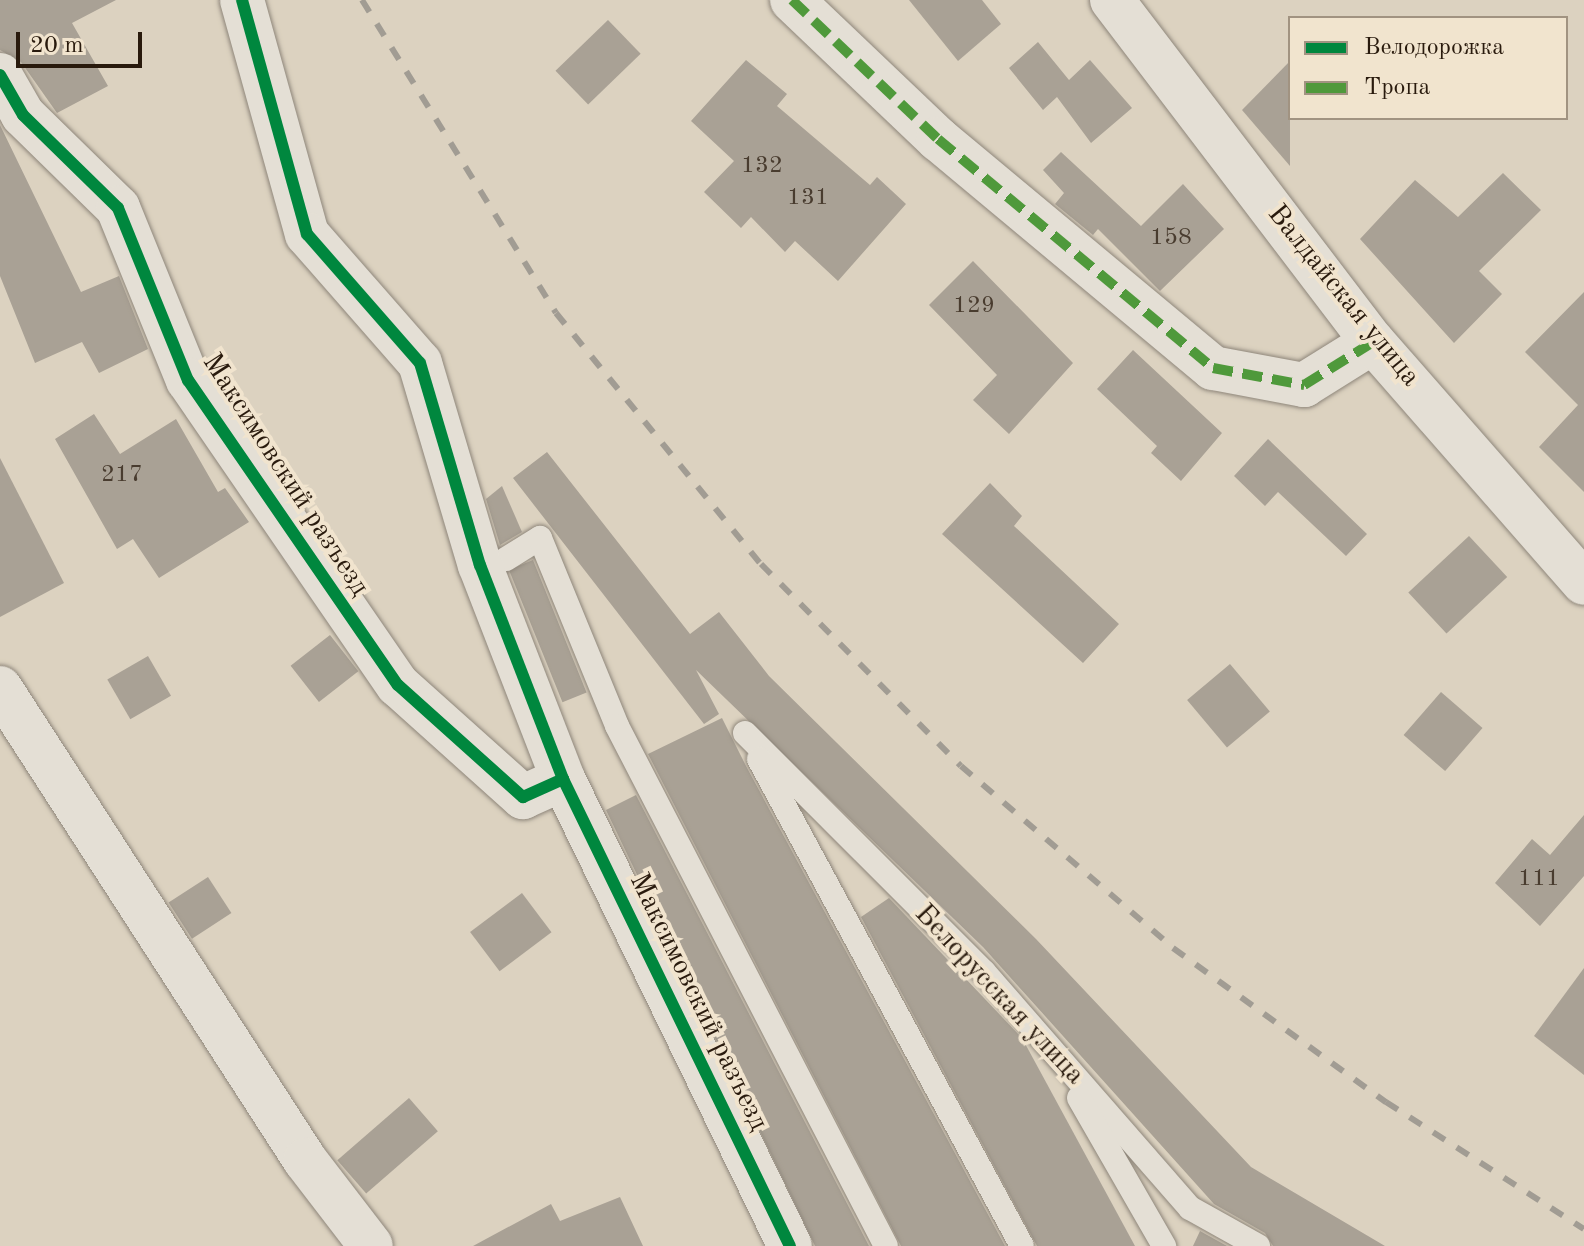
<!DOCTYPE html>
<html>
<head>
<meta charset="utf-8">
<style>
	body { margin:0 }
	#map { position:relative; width:1584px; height:1246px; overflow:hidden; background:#dcd2c0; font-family:"Old Standard TT",serif }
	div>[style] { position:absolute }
	.building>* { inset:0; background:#a9a195; transform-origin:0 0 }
	.roads { filter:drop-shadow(0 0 2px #8e867a) drop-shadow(0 0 2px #8e867a) }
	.service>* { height:24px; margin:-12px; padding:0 12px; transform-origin:12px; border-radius:12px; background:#e4dfd5 }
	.minor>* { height:44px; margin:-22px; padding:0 22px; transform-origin:22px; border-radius:22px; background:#e4dfd5 }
	.rail>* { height:6px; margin-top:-3px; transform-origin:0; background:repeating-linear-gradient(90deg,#a19c93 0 14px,transparent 0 28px) }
	.quiet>* { height:10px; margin-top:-5px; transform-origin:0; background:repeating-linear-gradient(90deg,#4f993b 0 20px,transparent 0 30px) }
	.cycleway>* { height:12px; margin:-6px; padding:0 6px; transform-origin:6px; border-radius:6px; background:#00873e }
	span { translate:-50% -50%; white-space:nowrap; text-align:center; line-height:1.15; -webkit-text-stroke:8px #f1e4ce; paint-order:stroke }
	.number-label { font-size:24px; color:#493c2f }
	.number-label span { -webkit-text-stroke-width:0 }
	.street-label { font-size:28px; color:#291a0d }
	.legend { position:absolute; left:1288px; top:16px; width:280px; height:104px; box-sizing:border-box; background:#f1e4ce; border:2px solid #a19381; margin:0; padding:10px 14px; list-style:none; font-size:24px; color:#291a0d }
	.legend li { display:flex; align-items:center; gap:16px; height:40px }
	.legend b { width:40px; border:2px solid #a19381 }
	.scale { position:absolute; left:16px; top:32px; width:126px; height:36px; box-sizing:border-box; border:4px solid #291a0d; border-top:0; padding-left:10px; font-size:24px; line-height:28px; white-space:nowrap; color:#291a0d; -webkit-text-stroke:6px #f1e4ce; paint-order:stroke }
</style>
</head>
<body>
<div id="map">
	<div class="building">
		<i style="clip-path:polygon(0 0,116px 0,72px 23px,108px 86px,57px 113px,21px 62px,0 50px)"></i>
		<i style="clip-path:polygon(909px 0,982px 0,1001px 24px,958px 61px)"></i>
		<i style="left:608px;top:20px;width:47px;height:73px;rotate:46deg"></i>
		<i style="clip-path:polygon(1038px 42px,1069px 80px,1090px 60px,1132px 108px,1091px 143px,1057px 97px,1043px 110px,1009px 68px)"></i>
		<i style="clip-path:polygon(746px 60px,787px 94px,777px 106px,870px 185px,877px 177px,906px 204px,838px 281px,795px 241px,785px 252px,751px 217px,741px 228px,704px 192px,734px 161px,691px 121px)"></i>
		<i style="clip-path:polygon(1290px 61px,1290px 166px,1242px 110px)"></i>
		<i style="clip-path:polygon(0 125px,81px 292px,119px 276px,148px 349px,99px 373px,82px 342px,35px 363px,0 276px)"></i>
		<i style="clip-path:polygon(1061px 152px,1141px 226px,1183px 184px,1224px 229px,1160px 291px,1098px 229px,1093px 235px,1055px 204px,1064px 193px,1043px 170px)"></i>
		<i style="clip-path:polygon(1503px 173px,1541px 210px,1479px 271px,1502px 294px,1454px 343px,1360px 239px,1415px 180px,1458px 217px)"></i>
		<i style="clip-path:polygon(973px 261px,1073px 363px,1009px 434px,973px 400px,997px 375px,929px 305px)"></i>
		<i style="clip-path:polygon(1584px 292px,1584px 492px,1539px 447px,1578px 405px,1525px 352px)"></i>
		<i style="clip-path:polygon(1133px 350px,1222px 433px,1181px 481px,1151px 453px,1157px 446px,1097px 389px)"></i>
		<i style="clip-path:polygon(94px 414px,120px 454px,176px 419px,218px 492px,225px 488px,249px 522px,159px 578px,133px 539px,117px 549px,55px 439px)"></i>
		<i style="clip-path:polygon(1268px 439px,1367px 534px,1346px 556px,1278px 492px,1265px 506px,1234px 476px)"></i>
		<i style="clip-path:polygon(547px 452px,690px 634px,719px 612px,769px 676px,1036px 939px,1251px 1167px,1385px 1246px,1273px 1246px,1265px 1233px,1214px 1204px,983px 947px,696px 670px,719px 714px,704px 724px,513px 478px)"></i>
		<i style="clip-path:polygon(0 458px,64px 583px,0 617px)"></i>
		<i style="clip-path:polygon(990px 483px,1022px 516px,1014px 526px,1119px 624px,1083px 663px,942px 534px)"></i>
		<i style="clip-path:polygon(502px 486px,522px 532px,500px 545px,486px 499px)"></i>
		<i style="left:1469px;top:536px;width:56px;height:83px;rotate:47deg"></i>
		<i style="left:533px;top:560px;width:143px;height:26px;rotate:68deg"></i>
		<i style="left:330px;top:635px;width:46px;height:50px;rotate:52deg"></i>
		<i style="left:148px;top:656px;width:46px;height:47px;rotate:60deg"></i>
		<i style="left:1230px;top:664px;width:62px;height:56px;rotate:50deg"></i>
		<i style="left:1441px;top:692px;width:55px;height:57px;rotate:41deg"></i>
		<i style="clip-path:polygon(722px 718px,746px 766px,1005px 1246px,901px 1246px,648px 754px)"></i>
		<i style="clip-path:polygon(636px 795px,869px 1246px,815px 1246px,606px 810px)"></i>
		<i style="clip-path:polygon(1584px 815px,1584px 876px,1540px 926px,1495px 883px,1532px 839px,1550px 855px)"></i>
		<i style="left:208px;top:877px;width:43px;height:47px;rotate:57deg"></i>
		<i style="left:522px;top:893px;width:49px;height:65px;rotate:53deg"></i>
		<i style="clip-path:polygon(889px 898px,1022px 1038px,1135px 1246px,1037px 1246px,861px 917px)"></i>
		<i style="clip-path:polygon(1584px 968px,1584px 1075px,1534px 1036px)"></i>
		<i style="left:409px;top:1098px;width:44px;height:95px;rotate:49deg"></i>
		<i style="clip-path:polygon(620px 1197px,643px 1246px,473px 1246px,551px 1204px,560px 1221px)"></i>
		<i style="clip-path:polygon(1200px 1231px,1227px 1246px,1193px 1246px)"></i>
	</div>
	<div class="roads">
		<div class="service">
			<i style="left:506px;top:559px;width:40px;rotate:-32deg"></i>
			<i style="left:540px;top:538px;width:203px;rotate:67.7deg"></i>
			<i style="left:617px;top:726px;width:585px;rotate:62.65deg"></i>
			<i style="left:745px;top:733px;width:338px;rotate:45deg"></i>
			<i style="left:984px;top:972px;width:313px;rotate:48.9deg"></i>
			<i style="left:1190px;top:1208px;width:78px;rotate:29.2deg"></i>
			<i style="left:759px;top:759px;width:553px;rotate:61.63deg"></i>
			<i style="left:1079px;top:1098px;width:171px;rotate:60.1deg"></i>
		</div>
		<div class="minor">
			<i style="left:242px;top:0;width:243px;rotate:74.5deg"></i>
			<i style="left:307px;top:234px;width:171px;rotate:48.8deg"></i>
			<i style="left:420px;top:363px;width:211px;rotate:73.5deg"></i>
			<i style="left:480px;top:565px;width:230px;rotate:68.8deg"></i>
			<i style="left:563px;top:779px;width:519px;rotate:64.08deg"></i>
			<i style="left:792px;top:0;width:202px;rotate:43.6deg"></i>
			<i style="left:938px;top:139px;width:358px;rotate:39.8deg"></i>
			<i style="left:1213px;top:368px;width:93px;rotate:10.6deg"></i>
			<i style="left:1304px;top:385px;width:81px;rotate:-31.9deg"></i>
			<i style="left:1112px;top:0;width:430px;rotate:52.7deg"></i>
			<i style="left:1373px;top:342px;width:320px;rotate:48.8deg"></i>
			<i style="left:0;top:75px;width:46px;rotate:60.1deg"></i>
			<i style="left:23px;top:115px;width:133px;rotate:44.4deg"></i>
			<i style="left:118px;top:208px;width:186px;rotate:67.9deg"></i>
			<i style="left:188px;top:380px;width:370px;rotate:55.5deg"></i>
			<i style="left:398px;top:685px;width:168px;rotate:41.9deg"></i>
			<i style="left:523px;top:797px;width:44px;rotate:-24.2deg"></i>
			<i style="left:0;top:688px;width:562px;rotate:57.13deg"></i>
			<i style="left:305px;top:1160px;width:108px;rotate:52.5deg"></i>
		</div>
	</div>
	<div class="rail">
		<i style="left:362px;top:0;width:368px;rotate:58.2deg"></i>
		<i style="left:556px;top:313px;width:324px;rotate:50.8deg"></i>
		<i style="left:761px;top:564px;width:284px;rotate:45.3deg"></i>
		<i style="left:961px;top:766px;width:279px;rotate:40.6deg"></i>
		<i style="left:1173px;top:948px;width:263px;rotate:35.9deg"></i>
		<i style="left:1386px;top:1102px;width:235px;rotate:32.7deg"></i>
	</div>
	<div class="quiet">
		<i style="left:792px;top:0;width:202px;rotate:43.6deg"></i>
		<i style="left:938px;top:139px;width:358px;rotate:39.8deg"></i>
		<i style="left:1213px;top:368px;width:93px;rotate:10.6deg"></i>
		<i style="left:1304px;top:385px;width:81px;rotate:-31.9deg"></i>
	</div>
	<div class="cycleway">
		<i style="left:242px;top:0;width:243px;rotate:74.5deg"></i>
		<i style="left:307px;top:234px;width:171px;rotate:48.8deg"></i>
		<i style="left:420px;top:363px;width:211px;rotate:73.5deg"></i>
		<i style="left:480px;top:565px;width:230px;rotate:68.8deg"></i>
		<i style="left:563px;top:779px;width:519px;rotate:64.08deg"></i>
		<i style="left:0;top:75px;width:46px;rotate:60.1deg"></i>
		<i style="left:23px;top:115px;width:133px;rotate:44.4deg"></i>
		<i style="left:118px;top:208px;width:186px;rotate:67.9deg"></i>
		<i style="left:188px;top:380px;width:370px;rotate:55.5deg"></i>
		<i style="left:398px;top:685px;width:168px;rotate:41.9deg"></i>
		<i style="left:523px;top:797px;width:44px;rotate:-24.2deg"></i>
	</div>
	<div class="number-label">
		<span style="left:762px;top:167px">132</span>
		<span style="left:808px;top:199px">131</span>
		<span style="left:1171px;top:239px">158</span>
		<span style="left:974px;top:307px">129</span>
		<span style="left:122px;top:476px">217</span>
		<span style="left:1539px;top:880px">111</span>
	</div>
	<div class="street-label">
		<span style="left:1343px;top:296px;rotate:51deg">Валдайская улица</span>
		<span style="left:285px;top:475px;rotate:57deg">Максимовский разъезд</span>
		<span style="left:999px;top:995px;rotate:47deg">Белорусская улица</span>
		<span style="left:698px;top:1002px;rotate:64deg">Максимовский разъезд</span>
	</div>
	<ul class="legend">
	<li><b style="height:10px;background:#00873e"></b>Велодорожка</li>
	<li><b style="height:10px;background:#4f993b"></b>Тропа</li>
	</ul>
	<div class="scale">20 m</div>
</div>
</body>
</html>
